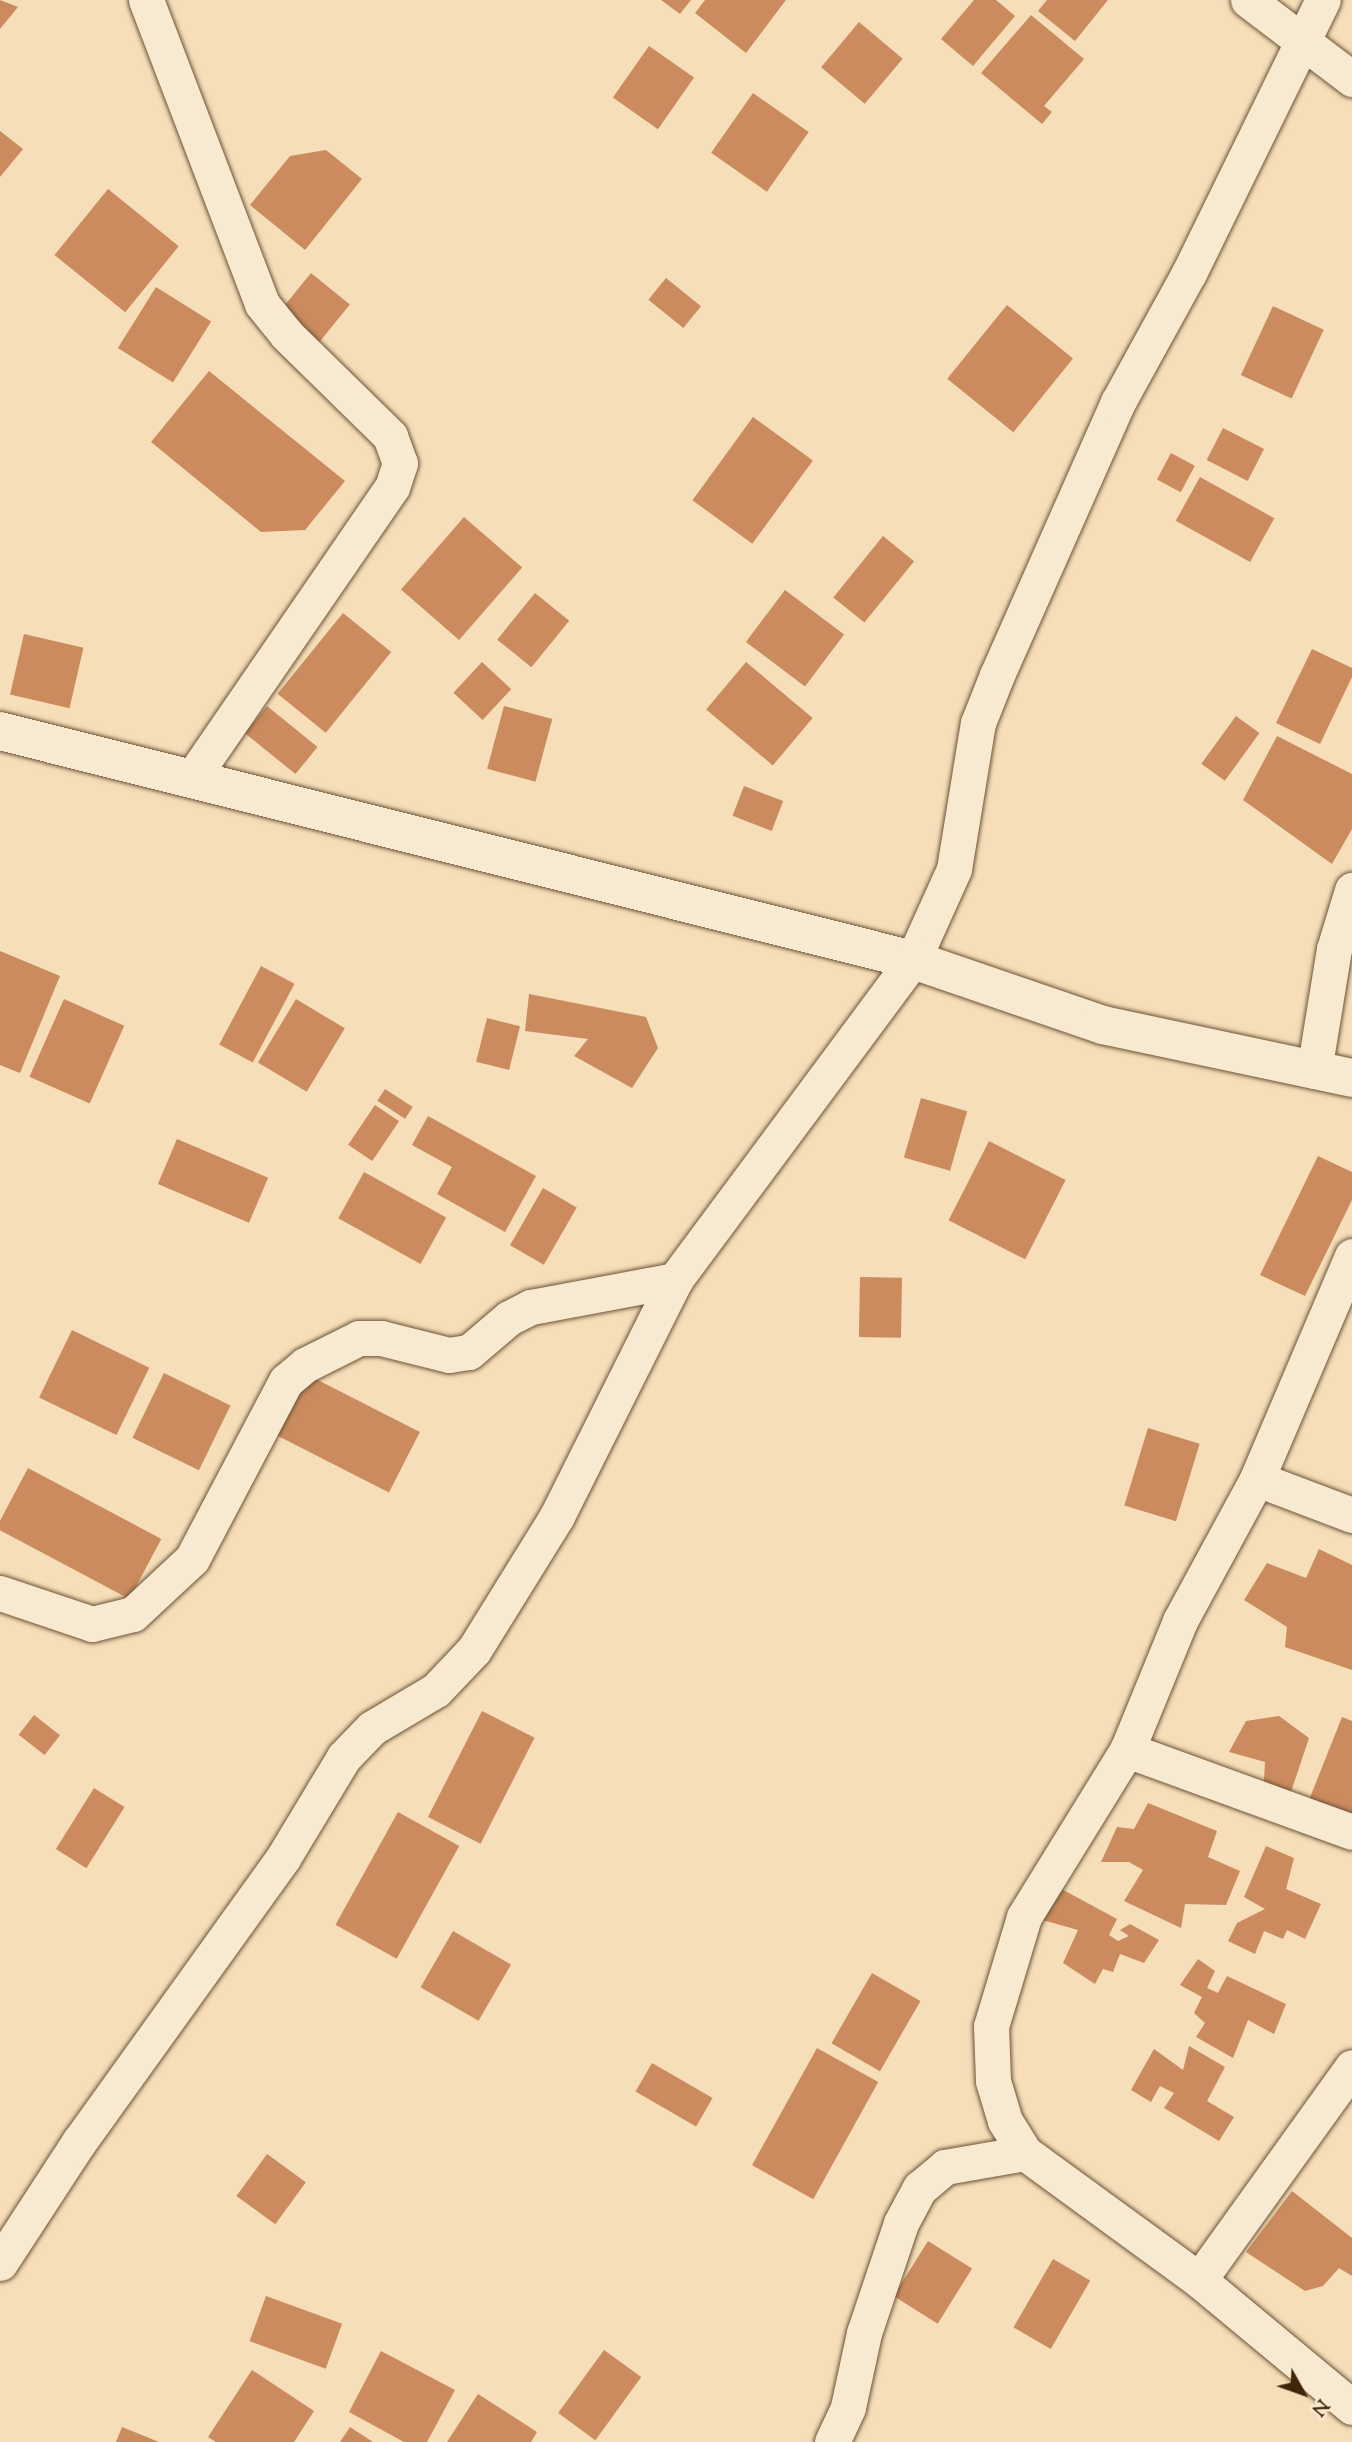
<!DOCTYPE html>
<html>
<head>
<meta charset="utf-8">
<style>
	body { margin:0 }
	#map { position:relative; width:1352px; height:2442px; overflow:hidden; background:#f5deb8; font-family:"Sorts Mill Goudy",serif }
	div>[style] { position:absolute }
	.building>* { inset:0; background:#cb8b5e; transform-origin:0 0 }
	.roads { filter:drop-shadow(0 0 2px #6d5336) drop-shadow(0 0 2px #6d5336) }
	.minor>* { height:35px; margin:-17.5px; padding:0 17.5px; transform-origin:17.5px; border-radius:17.5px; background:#f8ead1 }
	.tertiary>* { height:38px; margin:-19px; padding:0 19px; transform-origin:19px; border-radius:19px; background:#f8ead1 }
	span { translate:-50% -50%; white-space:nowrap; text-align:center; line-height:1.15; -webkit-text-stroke:5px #f8ead1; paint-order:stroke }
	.north { position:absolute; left:1268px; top:2358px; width:70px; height:70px; -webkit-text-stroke:5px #f8ead1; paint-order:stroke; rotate:130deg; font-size:19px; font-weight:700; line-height:28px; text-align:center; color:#40250a }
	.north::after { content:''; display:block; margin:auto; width:24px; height:32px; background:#40250a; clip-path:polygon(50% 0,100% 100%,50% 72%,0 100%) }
</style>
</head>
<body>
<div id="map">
	<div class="building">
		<i style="clip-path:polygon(0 0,18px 7px,0 29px)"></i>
		<i style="clip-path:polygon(661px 0,691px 0,680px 14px)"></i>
		<i style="clip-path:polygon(705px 0,786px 0,746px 53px,695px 13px)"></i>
		<i style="clip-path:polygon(974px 0,996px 0,1015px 16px,973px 66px,941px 39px)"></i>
		<i style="clip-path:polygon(1047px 0,1108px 0,1075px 41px,1038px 11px)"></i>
		<i style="clip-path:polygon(1031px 15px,1084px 59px,1044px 106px,1052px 112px,1042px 124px,981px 73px)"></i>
		<i style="left:859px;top:22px;width:57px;height:59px;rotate:40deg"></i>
		<i style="left:649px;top:46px;width:55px;height:63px;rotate:35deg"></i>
		<i style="left:753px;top:93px;width:68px;height:73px;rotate:35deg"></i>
		<i style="clip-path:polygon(0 131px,23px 149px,0 177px)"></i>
		<i style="clip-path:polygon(326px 150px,362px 179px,305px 250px,250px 205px,290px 156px)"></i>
		<i style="left:108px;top:189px;width:91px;height:85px;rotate:39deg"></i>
		<i style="left:311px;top:273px;width:50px;height:50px;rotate:39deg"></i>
		<i style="left:666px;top:278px;width:45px;height:28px;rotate:39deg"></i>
		<i style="left:156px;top:287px;width:65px;height:72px;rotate:32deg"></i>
		<i style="left:1007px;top:305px;width:85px;height:95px;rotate:39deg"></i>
		<i style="left:1273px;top:306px;width:56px;height:76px;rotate:25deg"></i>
		<i style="clip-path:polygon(209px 371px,345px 481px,305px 530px,261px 532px,151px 442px)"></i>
		<i style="left:753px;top:417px;width:74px;height:103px;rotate:36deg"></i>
		<i style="left:1223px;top:428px;width:46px;height:36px;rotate:27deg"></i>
		<i style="left:1171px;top:453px;width:27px;height:30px;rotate:28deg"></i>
		<i style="left:1200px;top:477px;width:85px;height:50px;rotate:29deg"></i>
		<i style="left:464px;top:517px;width:77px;height:96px;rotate:41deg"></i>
		<i style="left:883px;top:536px;width:40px;height:79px;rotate:39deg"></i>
		<i style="left:785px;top:590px;width:74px;height:65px;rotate:37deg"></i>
		<i style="left:535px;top:593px;width:44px;height:60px;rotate:39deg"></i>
		<i style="left:343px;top:613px;width:62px;height:104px;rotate:39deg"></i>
		<i style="left:24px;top:634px;width:61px;height:62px;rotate:13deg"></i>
		<i style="clip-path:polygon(1312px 649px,1352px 668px,1352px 677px,1320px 744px,1276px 723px)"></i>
		<i style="left:482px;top:662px;width:40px;height:42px;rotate:43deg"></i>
		<i style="left:746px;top:662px;width:87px;height:62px;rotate:40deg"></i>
		<i style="left:267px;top:706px;width:65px;height:35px;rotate:39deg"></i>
		<i style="left:504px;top:706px;width:50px;height:65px;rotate:15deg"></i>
		<i style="left:1236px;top:716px;width:29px;height:59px;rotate:36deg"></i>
		<i style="clip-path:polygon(1277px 736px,1352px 774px,1352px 829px,1332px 864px,1243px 800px)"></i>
		<i style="left:744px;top:786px;width:42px;height:32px;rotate:21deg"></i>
		<i style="clip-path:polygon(0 951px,60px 976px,20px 1073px,0 1065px)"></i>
		<i style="left:261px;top:966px;width:38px;height:89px;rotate:28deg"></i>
		<i style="clip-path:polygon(529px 994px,646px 1017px,658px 1048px,632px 1088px,574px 1056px,588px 1039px,525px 1031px)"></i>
		<i style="left:64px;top:999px;width:66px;height:85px;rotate:24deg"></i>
		<i style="left:296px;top:999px;width:57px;height:74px;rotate:31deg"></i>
		<i style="left:487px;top:1018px;width:34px;height:45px;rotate:14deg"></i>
		<i style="left:385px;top:1089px;width:33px;height:14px;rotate:33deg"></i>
		<i style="left:921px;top:1098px;width:48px;height:62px;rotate:16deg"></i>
		<i style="left:375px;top:1105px;width:29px;height:48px;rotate:34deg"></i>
		<i style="clip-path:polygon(428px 1116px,536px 1176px,505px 1232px,437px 1194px,452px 1167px,412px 1145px)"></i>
		<i style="left:177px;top:1139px;width:99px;height:49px;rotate:23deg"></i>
		<i style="left:989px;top:1141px;width:86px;height:89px;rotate:27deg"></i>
		<i style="clip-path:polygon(1318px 1156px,1352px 1172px,1352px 1200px,1305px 1296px,1260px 1275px)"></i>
		<i style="left:364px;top:1172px;width:94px;height:53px;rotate:29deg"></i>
		<i style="left:543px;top:1188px;width:39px;height:66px;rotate:30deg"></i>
		<i style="left:860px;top:1277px;width:42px;height:60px;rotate:1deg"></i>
		<i style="left:72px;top:1330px;width:86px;height:75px;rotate:26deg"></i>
		<i style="left:164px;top:1373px;width:74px;height:72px;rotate:26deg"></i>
		<i style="left:304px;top:1373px;width:130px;height:68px;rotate:27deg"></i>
		<i style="left:1148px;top:1428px;width:54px;height:81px;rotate:17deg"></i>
		<i style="left:28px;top:1468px;width:151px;height:68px;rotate:28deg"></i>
		<i style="clip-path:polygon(1319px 1549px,1352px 1565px,1352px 1670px,1285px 1647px,1287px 1627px,1244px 1600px,1267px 1563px,1306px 1578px)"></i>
		<i style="left:482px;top:1711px;width:59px;height:119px;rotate:27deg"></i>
		<i style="left:34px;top:1715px;width:33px;height:25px;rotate:38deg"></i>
		<i style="clip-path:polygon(1279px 1716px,1309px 1738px,1287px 1804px,1263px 1796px,1265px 1762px,1229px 1752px,1246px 1721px)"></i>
		<i style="clip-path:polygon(1342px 1717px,1352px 1721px,1352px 1826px,1305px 1810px)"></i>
		<i style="left:94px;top:1788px;width:36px;height:72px;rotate:32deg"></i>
		<i style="clip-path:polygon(1148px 1803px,1217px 1831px,1208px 1857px,1240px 1871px,1226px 1905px,1185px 1904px,1181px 1928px,1124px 1901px,1143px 1870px,1129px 1862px,1101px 1862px,1117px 1827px,1134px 1829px)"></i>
		<i style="left:398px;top:1812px;width:70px;height:129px;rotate:29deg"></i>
		<i style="clip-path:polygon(1266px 1846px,1294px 1858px,1286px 1889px,1321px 1904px,1305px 1939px,1287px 1930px,1283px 1939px,1264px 1931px,1255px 1954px,1228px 1941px,1237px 1923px,1265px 1909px,1244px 1897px)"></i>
		<i style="clip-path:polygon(1056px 1886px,1117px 1919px,1109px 1935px,1118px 1941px,1129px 1936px,1120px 1930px,1130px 1924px,1159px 1940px,1144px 1963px,1120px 1954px,1113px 1972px,1103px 1969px,1095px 1984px,1063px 1963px,1078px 1930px,1039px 1919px)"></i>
		<i style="left:453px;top:1931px;width:67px;height:65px;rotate:30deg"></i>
		<i style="clip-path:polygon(1198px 1959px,1215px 1971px,1207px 1988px,1218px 1993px,1227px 1976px,1286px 2004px,1274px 2034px,1248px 2020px,1233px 2058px,1196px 2037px,1205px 2023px,1194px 2013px,1202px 1997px,1180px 1985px)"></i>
		<i style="left:872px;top:1973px;width:56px;height:81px;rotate:30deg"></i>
		<i style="clip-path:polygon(1189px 2046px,1225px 2067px,1207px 2101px,1234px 2117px,1219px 2141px,1164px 2108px,1174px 2093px,1160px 2086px,1151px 2102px,1131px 2090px,1154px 2049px,1183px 2070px)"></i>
		<i style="left:817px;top:2048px;width:70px;height:134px;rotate:29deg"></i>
		<i style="left:652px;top:2063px;width:70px;height:33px;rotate:30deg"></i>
		<i style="left:267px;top:2154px;width:48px;height:52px;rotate:36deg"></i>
		<i style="clip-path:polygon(1292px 2191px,1352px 2238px,1352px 2276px,1339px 2268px,1323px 2286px,1305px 2291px,1246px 2252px)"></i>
		<i style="left:928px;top:2241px;width:52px;height:65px;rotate:32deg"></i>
		<i style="left:1053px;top:2259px;width:43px;height:79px;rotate:30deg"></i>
		<i style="left:266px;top:2296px;width:81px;height:48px;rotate:20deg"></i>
		<i style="left:604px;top:2350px;width:46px;height:78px;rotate:36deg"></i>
		<i style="clip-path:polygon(381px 2351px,455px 2390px,427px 2442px,404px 2442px,349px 2412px)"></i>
		<i style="clip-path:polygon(252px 2370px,314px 2411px,294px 2442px,216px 2442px,208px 2437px)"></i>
		<i style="clip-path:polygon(478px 2394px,537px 2432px,531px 2442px,447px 2442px)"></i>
		<i style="clip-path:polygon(122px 2427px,159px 2442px,116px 2442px)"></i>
		<i style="clip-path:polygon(350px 2427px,373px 2442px,340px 2442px)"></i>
	</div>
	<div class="roads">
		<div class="minor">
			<i style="left:146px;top:0;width:325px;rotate:69.1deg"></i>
			<i style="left:262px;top:304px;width:38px;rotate:51deg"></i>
			<i style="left:286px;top:334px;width:146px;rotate:44.4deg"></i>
			<i style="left:390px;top:436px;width:29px;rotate:70deg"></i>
			<i style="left:400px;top:463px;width:25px;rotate:108deg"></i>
			<i style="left:392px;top:487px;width:354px;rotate:124.5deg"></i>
			<i style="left:1248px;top:0;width:131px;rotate:37.2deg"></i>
			<i style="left:1314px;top:1071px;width:124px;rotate:-80.7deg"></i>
			<i style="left:1334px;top:949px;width:62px;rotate:-73deg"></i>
			<i style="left:1352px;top:1256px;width:242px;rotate:113.1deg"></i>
			<i style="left:1257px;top:1479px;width:162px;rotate:118.5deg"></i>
			<i style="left:1180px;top:1621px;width:139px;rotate:112.3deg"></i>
			<i style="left:1127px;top:1750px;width:196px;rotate:121.7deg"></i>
			<i style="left:1024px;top:1917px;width:114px;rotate:106.8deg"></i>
			<i style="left:991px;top:2026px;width:55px;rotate:87.9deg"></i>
			<i style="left:993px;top:2081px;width:42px;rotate:73.3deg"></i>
			<i style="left:1005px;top:2121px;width:38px;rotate:58deg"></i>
			<i style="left:1025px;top:2153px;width:215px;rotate:36.1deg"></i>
			<i style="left:1199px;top:2280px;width:199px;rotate:39.7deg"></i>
			<i style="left:1257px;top:1479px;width:102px;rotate:20.8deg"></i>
			<i style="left:0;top:1593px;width:97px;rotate:18.6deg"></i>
			<i style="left:92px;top:1624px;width:42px;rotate:-13.7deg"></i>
			<i style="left:133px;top:1614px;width:81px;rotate:-43deg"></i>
			<i style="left:192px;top:1559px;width:201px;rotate:-62.2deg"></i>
			<i style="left:286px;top:1381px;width:25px;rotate:-40deg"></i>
			<i style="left:305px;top:1365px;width:60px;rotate:-26.6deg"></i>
			<i style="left:359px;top:1338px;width:22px"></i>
			<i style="left:381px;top:1338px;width:70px;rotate:14deg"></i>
			<i style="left:449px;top:1355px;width:20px;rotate:-9deg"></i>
			<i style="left:469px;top:1352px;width:52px;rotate:-40.4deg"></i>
			<i style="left:509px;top:1318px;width:25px;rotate:-27deg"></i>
			<i style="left:531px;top:1307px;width:147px;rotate:-10.6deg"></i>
			<i style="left:1127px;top:1750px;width:239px;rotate:20deg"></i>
			<i style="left:0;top:2263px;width:145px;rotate:-56.9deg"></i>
			<i style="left:79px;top:2142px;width:350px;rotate:-54.3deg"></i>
			<i style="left:283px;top:1858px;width:118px;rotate:-58.9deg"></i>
			<i style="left:344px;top:1757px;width:40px;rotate:-46deg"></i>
			<i style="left:372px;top:1728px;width:74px;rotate:-30.7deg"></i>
			<i style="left:436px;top:1690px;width:55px;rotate:-46.5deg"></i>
			<i style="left:474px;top:1650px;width:158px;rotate:-58.2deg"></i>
			<i style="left:557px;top:1516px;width:264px;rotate:-63.4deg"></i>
			<i style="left:675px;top:1280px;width:399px;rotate:-53.4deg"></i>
			<i style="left:913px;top:960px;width:100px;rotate:-65.7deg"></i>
			<i style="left:954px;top:869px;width:148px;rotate:-80.7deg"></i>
			<i style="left:978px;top:723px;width:52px;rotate:-68.4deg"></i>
			<i style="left:997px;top:675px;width:299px;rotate:-66.1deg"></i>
			<i style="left:1118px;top:402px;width:147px;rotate:-61.2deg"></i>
			<i style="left:1189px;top:273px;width:304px;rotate:-63.9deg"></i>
			<i style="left:1199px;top:2280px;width:262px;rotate:-54.3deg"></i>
			<i style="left:832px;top:2442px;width:38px;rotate:-65deg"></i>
			<i style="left:848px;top:2407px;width:76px;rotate:-77.8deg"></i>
			<i style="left:864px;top:2333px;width:116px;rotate:-71.4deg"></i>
			<i style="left:901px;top:2223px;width:40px;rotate:-62deg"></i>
			<i style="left:920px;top:2188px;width:33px;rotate:-40deg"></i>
			<i style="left:945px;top:2167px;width:81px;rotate:-9.9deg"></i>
		</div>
		<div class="tertiary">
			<i style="left:0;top:731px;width:941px;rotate:14.08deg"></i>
			<i style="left:913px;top:960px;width:201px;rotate:18.9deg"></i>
			<i style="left:1103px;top:1025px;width:255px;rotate:12deg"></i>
		</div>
	</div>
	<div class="north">N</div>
</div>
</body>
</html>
